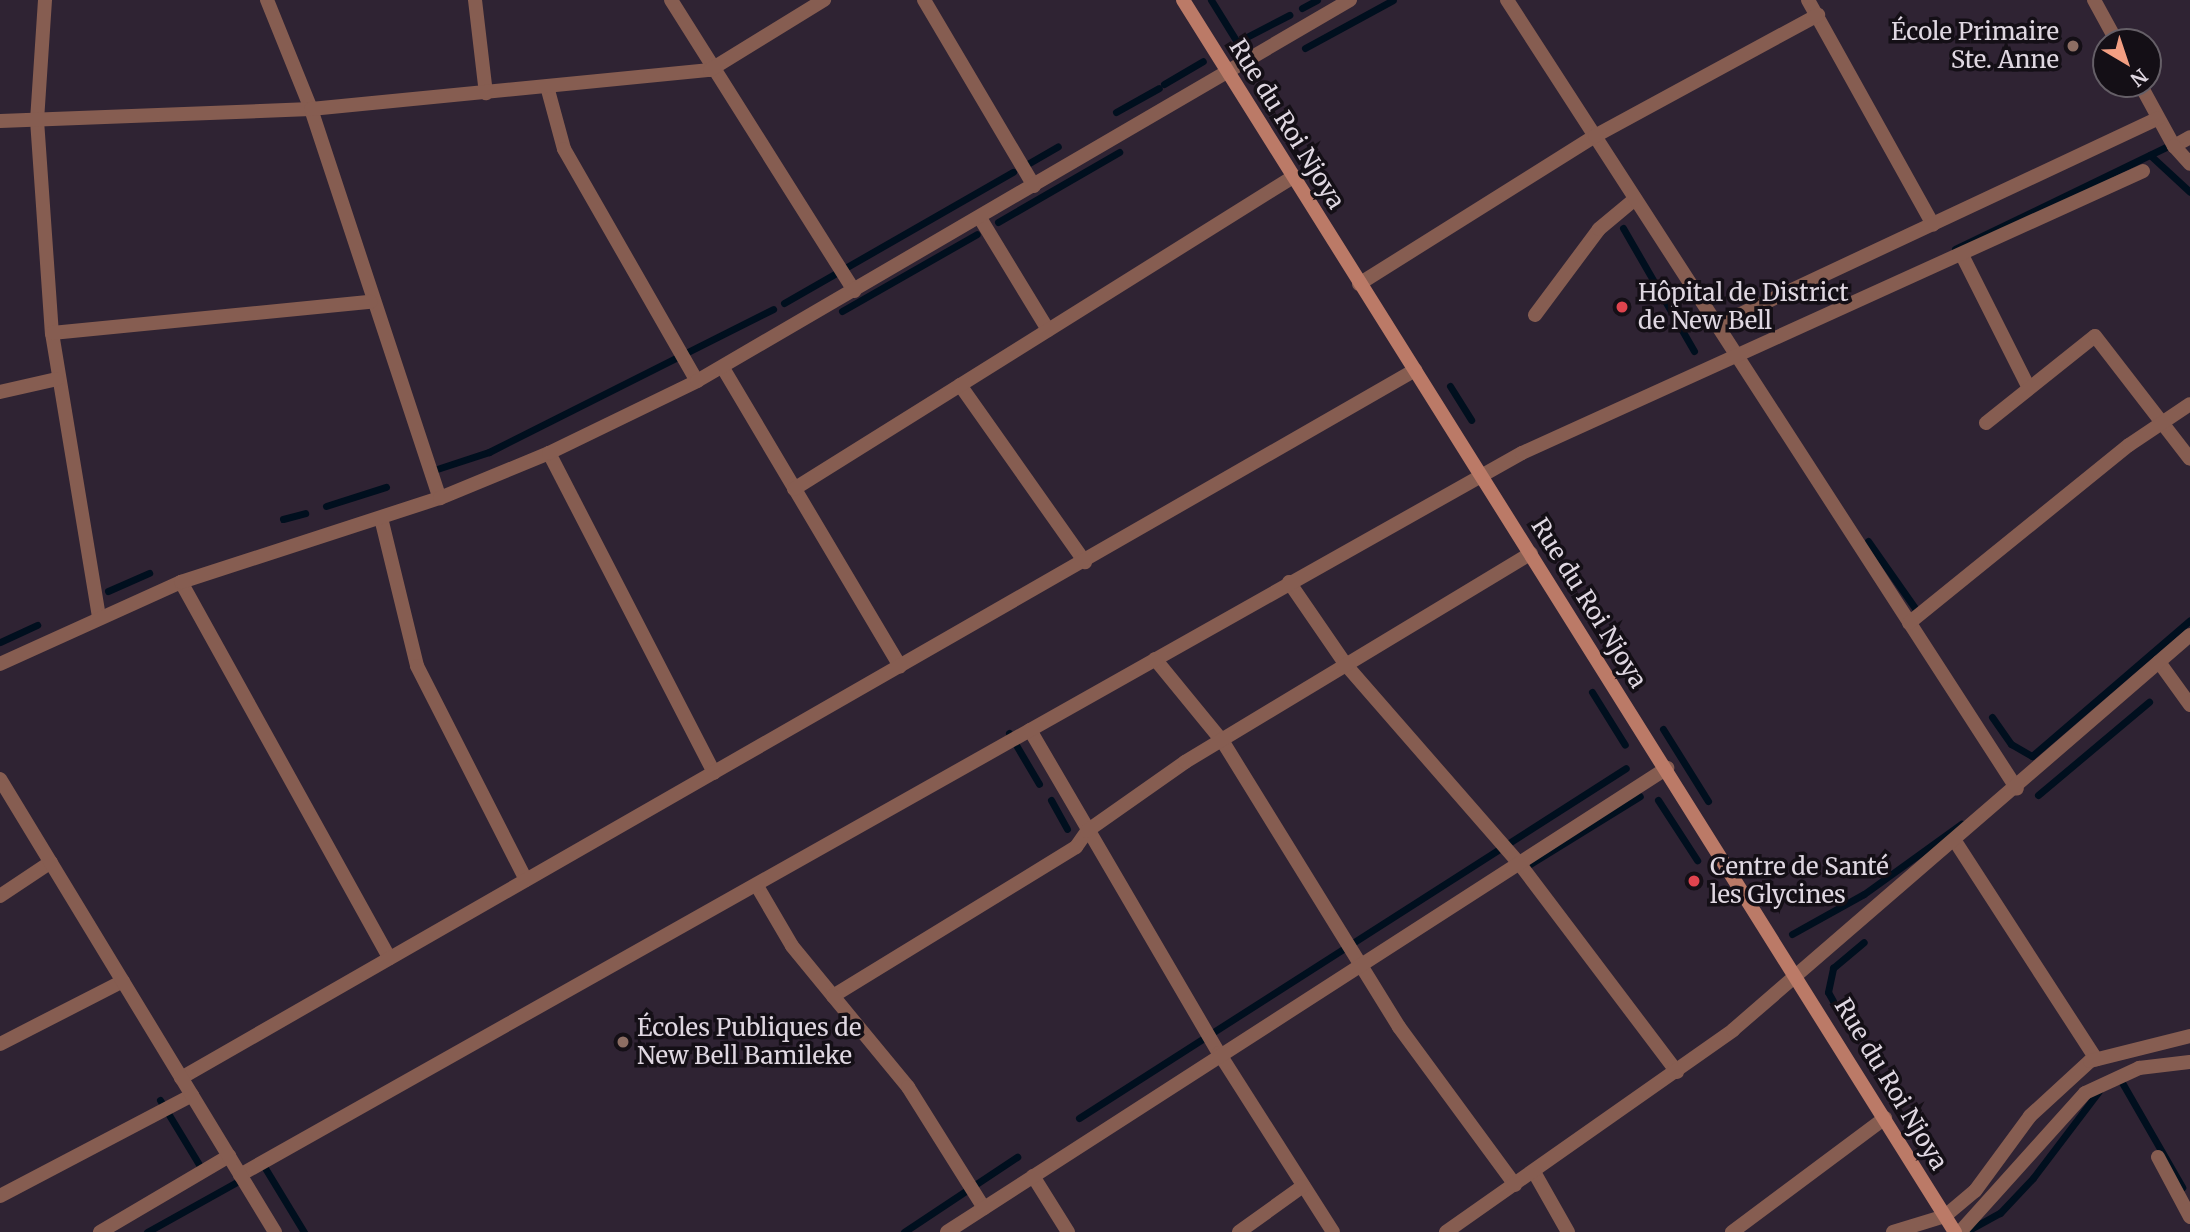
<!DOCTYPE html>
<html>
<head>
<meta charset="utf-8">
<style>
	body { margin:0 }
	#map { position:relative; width:2190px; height:1232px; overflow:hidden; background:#2f2333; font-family:Merriweather,serif }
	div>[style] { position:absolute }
	.stream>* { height:7px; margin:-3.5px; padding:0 3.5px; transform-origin:3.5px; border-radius:3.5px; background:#000f1e }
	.service>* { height:14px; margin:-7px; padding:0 7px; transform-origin:7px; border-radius:7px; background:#865d51 }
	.minor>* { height:14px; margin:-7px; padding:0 7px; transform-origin:7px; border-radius:7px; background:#865d51 }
	.tertiary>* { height:14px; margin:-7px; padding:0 7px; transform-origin:7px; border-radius:7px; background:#865d51 }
	.secondary>* { height:14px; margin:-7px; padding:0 7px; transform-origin:7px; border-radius:7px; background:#bb7a67 }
	.dots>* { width:19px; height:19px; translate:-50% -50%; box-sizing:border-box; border:4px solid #140f16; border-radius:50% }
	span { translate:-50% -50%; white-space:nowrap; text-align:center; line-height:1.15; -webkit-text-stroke:7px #140f16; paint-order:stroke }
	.poi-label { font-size:24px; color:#dfd7e1 }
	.right { translate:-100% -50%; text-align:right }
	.left { translate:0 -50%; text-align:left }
	.street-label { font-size:24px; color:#dfd7e1 }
	.north { position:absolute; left:2092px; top:28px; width:70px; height:70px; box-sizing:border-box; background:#140f16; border:2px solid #655f67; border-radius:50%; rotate:141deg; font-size:19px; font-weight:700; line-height:28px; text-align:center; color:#dfd7e1 }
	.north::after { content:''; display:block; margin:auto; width:24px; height:32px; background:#f39f83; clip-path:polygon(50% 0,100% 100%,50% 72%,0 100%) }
</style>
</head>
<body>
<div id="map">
	<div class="stream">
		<i style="left:1211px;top:0;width:49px;rotate:58.2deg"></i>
		<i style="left:1237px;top:42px;width:59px;rotate:-27.4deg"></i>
		<i style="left:1302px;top:8px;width:17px;rotate:-28deg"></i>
		<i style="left:1305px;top:48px;width:100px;rotate:-28.6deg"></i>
		<i style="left:1164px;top:84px;width:45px;rotate:-30.5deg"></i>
		<i style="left:1116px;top:112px;width:49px;rotate:-29.2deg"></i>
		<i style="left:2150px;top:155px;width:54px;rotate:42.8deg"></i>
		<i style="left:1024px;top:166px;width:39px;rotate:-30deg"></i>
		<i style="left:998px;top:222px;width:140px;rotate:-30deg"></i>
		<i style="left:1623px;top:228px;width:142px;rotate:60deg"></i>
		<i style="left:1955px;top:249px;width:243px;rotate:-25.8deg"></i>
		<i style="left:784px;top:303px;width:264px;rotate:-29.8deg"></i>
		<i style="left:842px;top:311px;width:155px;rotate:-29.7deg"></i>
		<i style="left:1450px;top:386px;width:40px;rotate:58deg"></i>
		<i style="left:437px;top:469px;width:55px;rotate:-18.1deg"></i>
		<i style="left:489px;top:452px;width:318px;rotate:-26.7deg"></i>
		<i style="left:326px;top:506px;width:63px;rotate:-17.6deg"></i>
		<i style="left:283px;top:519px;width:23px;rotate:-15deg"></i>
		<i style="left:1868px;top:541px;width:85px;rotate:55deg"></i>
		<i style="left:108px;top:591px;width:45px;rotate:-23.7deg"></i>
		<i style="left:0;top:642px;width:41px;rotate:-24.7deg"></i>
		<i style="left:1592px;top:692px;width:62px;rotate:58.1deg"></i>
		<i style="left:1992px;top:717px;width:33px;rotate:55deg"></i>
		<i style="left:2011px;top:744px;width:24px;rotate:30deg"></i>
		<i style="left:2032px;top:756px;width:208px;rotate:-40.7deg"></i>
		<i style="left:1663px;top:729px;width:85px;rotate:58deg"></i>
		<i style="left:1009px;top:733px;width:59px;rotate:59.5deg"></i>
		<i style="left:2038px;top:795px;width:145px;rotate:-40deg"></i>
		<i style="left:1051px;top:800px;width:33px;rotate:61deg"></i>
		<i style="left:1658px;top:800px;width:72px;rotate:57deg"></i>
		<i style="left:1530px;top:864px;width:129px;rotate:-31.7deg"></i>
		<i style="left:1792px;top:934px;width:82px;rotate:-29.1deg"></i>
		<i style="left:1864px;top:894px;width:120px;rotate:-35.8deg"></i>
		<i style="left:1833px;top:1001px;width:10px;rotate:-119deg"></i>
		<i style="left:1828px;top:992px;width:25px;rotate:-78deg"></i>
		<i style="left:1833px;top:968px;width:40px;rotate:-40deg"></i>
		<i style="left:2120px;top:1079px;width:125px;rotate:60.1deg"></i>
		<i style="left:160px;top:1100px;width:83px;rotate:58.8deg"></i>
		<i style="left:1079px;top:1118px;width:649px;rotate:-32.61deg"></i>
		<i style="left:262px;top:1163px;width:81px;rotate:58.7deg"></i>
		<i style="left:1967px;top:1231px;width:38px;rotate:-29deg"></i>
		<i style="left:2000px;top:1213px;width:48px;rotate:-46.7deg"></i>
		<i style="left:2033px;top:1178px;width:109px;rotate:-52.8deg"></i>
		<i style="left:147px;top:1232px;width:111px;rotate:-29.1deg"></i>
		<i style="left:904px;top:1232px;width:136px;rotate:-33.6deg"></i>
	</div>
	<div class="service">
		<i style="left:1535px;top:315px;width:107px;rotate:-53.3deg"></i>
		<i style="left:1599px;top:229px;width:47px;rotate:-39.8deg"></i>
		<i style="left:0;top:896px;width:61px;rotate:-33.7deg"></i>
	</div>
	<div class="minor">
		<i style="left:45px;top:0;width:120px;rotate:93.8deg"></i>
		<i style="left:37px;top:120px;width:214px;rotate:86deg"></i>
		<i style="left:52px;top:333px;width:288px;rotate:80.6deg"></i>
		<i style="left:267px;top:0;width:118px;rotate:68deg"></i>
		<i style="left:311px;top:109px;width:410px;rotate:71.7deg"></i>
		<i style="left:475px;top:0;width:94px;rotate:83.3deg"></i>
		<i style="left:671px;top:0;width:344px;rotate:57.8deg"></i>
		<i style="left:924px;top:0;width:216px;rotate:59.4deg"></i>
		<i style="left:1507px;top:0;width:939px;rotate:57.12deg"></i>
		<i style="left:1808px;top:0;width:257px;rotate:60.9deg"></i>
		<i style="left:2094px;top:0;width:48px;rotate:61.3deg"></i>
		<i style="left:2140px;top:84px;width:71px;rotate:61.3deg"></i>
		<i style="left:2174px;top:146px;width:18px;rotate:-29deg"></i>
		<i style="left:548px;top:90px;width:61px;rotate:74.8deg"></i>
		<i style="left:564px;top:149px;width:267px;rotate:60.2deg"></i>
		<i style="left:0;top:121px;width:311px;rotate:-2.2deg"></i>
		<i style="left:311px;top:109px;width:401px;rotate:-5.6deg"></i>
		<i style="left:710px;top:70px;width:134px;rotate:-31.6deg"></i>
		<i style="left:2174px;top:146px;width:24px;rotate:48deg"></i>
		<i style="left:980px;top:218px;width:131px;rotate:58.7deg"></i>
		<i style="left:1962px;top:255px;width:149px;rotate:63.3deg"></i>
		<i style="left:1359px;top:284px;width:279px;rotate:-32.1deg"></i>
		<i style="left:1595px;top:136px;width:254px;rotate:-28.5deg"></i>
		<i style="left:1717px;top:325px;width:487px;rotate:-25.1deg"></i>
		<i style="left:52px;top:333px;width:320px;rotate:-5.6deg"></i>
		<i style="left:723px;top:368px;width:347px;rotate:59.3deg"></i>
		<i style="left:960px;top:385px;width:217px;rotate:54.8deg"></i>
		<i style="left:0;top:392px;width:58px;rotate:-12.8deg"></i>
		<i style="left:1986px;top:423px;width:139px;rotate:-38.6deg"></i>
		<i style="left:2095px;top:336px;width:155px;rotate:52.3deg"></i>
		<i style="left:549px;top:453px;width:360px;rotate:62.7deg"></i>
		<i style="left:794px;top:489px;width:589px;rotate:-32.02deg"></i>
		<i style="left:381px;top:518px;width:152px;rotate:76.3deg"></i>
		<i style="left:417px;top:666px;width:240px;rotate:63deg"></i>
		<i style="left:181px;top:582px;width:430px;rotate:61deg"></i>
		<i style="left:1289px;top:582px;width:101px;rotate:55.5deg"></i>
		<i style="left:1346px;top:665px;width:263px;rotate:48.9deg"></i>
		<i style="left:1519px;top:863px;width:262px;rotate:52.9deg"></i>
		<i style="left:1909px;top:623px;width:283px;rotate:-39deg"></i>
		<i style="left:2129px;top:445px;width:73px;rotate:-33.9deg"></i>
		<i style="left:1155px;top:659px;width:107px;rotate:50.7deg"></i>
		<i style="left:1223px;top:742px;width:335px;rotate:58.3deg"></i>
		<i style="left:1399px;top:1027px;width:196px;rotate:53.7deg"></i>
		<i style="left:2159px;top:662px;width:53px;rotate:54.2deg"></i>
		<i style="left:1030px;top:730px;width:374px;rotate:59.7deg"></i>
		<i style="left:1219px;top:1053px;width:212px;rotate:57.5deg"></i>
		<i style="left:1955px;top:841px;width:260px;rotate:57.1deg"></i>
		<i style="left:757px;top:886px;width:69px;rotate:59.7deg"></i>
		<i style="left:792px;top:946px;width:65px;rotate:50.6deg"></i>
		<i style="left:833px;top:996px;width:285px;rotate:-31.5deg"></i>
		<i style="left:1076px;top:847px;width:19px;rotate:-55deg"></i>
		<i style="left:1087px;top:831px;width:120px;rotate:-35.1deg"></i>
		<i style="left:1185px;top:762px;width:404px;rotate:-31.1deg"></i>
		<i style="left:833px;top:996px;width:118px;rotate:50.5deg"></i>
		<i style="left:908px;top:1087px;width:143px;rotate:57.9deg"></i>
		<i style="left:0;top:1044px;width:138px;rotate:-27.1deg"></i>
		<i style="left:181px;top:1078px;width:1423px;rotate:-29.84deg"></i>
		<i style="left:2158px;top:1157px;width:68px;rotate:61.9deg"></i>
		<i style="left:1534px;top:1172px;width:69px;rotate:60.5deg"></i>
		<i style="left:240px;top:1175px;width:1471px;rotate:-29.39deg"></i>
		<i style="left:1522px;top:453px;width:682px;rotate:-24.42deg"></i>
		<i style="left:1033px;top:1176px;width:66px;rotate:58deg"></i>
		<i style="left:0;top:1196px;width:217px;rotate:-27.7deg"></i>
		<i style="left:100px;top:1232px;width:150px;rotate:-30.5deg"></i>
		<i style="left:947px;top:1232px;width:857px;rotate:-32.8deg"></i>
		<i style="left:1239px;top:1232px;width:79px;rotate:-35.7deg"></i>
		<i style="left:1446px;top:1232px;width:351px;rotate:-35.1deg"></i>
		<i style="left:1733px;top:1030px;width:604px;rotate:-40.84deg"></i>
		<i style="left:1732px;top:1232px;width:191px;rotate:-36.7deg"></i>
		<i style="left:1893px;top:1232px;width:54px;rotate:-17.1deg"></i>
		<i style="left:1945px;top:1216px;width:39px;rotate:-40deg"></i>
		<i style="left:1975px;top:1191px;width:93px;rotate:-53.7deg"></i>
		<i style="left:2030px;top:1116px;width:81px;rotate:-42.5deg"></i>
		<i style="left:2090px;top:1061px;width:103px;rotate:-14deg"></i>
		<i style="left:1960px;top:1232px;width:187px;rotate:-48deg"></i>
		<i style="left:2085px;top:1093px;width:60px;rotate:-24.8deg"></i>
		<i style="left:2139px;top:1068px;width:51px;rotate:-6.7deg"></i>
	</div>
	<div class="tertiary">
		<i style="left:0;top:664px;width:199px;rotate:-24.4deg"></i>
		<i style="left:181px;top:582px;width:272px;rotate:-18deg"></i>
		<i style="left:440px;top:498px;width:118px;rotate:-22.4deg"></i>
		<i style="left:549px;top:453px;width:165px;rotate:-25.9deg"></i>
		<i style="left:697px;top:381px;width:756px;rotate:-30.26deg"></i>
		<i style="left:0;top:779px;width:530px;rotate:58.74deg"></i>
	</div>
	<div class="secondary">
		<i style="left:1183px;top:0;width:1454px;rotate:57.93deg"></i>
	</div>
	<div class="dots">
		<i style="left:2073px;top:46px;background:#8d6e63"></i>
		<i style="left:1622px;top:307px;background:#e0444e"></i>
		<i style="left:1694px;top:881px;background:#e0444e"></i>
		<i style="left:623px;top:1042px;background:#8d6e63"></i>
	</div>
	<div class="poi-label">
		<span class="right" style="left:2059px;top:46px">École Primaire<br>Ste. Anne</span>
		<span class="left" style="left:1638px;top:307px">Hôpital de District<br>de New Bell</span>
		<span class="left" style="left:1710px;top:881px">Centre de Santé<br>les Glycines</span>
		<span class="left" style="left:637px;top:1042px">Écoles Publiques de<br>New Bell Bamileke</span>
	</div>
	<div class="street-label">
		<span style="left:1287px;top:124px;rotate:58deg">Rue du Roi Njoya</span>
		<span style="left:1589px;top:603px;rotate:58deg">Rue du Roi Njoya</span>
		<span style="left:1891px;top:1084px;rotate:59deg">Rue du Roi Njoya</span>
	</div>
	<div class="north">N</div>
</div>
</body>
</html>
